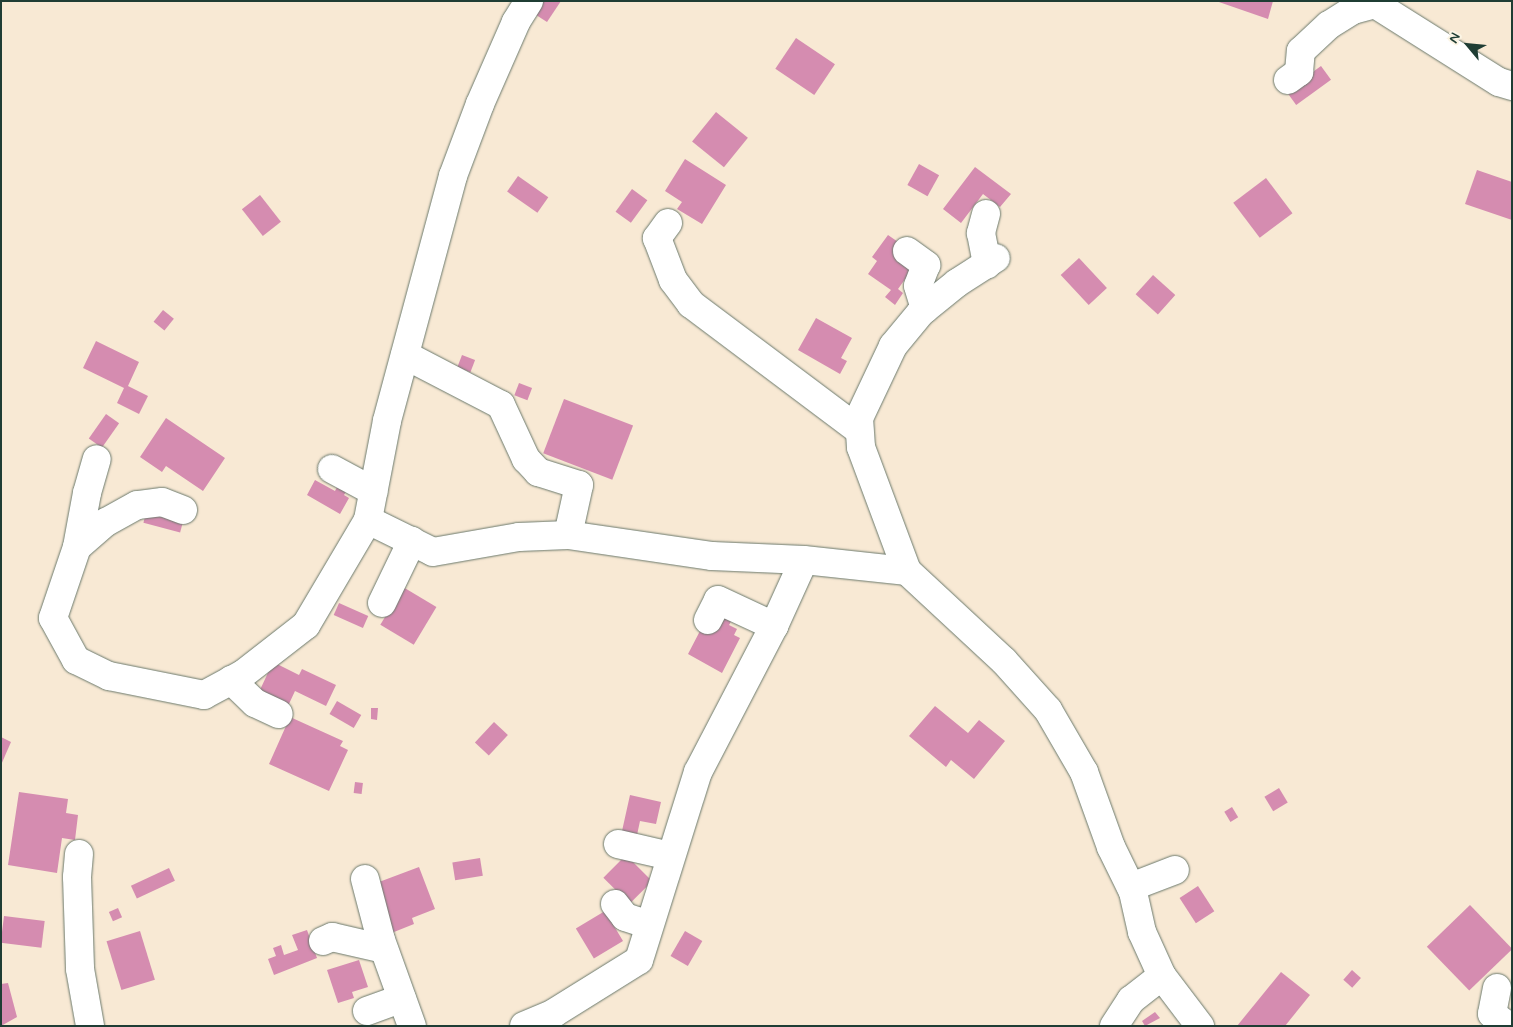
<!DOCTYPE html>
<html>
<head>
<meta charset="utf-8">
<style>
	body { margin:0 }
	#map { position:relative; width:1513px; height:1027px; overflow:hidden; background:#f8e9d4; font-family:Mynerve,sans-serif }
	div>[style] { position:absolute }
	.building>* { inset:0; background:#d58cb0; transform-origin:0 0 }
	.roads { filter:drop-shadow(0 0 1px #6b796c) drop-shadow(0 0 1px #6b796c) }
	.minor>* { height:28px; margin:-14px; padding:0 14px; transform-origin:14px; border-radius:14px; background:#fff }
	span { translate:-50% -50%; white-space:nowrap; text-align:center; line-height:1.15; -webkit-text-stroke:4px #fcf5e5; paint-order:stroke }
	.frame { position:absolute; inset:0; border:2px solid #1f3d34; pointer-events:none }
	.north { position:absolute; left:1443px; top:20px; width:50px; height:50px; -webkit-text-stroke:4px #fcf5e5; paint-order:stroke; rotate:298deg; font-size:14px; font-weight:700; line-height:20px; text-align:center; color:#1f3d34 }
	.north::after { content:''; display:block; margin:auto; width:18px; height:22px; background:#1f3d34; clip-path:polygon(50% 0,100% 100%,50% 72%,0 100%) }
</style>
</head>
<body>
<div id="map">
	<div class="building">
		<i style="clip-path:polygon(541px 1px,561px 1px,547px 22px,533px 13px)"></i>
		<i style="clip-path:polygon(1216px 1px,1273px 1px,1268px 19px)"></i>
		<i style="left:796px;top:38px;width:47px;height:37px;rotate:34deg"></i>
		<i style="left:1321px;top:66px;width:17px;height:43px;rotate:54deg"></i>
		<i style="left:716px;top:112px;width:41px;height:38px;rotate:39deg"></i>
		<i style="clip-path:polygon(685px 159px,726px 185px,702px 224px,677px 209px,682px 202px,665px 191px)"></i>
		<i style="left:919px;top:164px;width:23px;height:24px;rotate:29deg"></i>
		<i style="clip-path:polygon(975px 167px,1011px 194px,1000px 207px,983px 194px,961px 223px,943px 209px)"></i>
		<i style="clip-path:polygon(1477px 170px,1512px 182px,1512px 220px,1465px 204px)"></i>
		<i style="left:518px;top:176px;width:37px;height:19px;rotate:35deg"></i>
		<i style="left:1266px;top:178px;width:44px;height:41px;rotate:53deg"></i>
		<i style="left:632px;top:189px;width:19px;height:28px;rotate:36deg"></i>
		<i style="left:260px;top:195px;width:34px;height:23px;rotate:52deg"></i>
		<i style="clip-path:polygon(888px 235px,901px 244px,916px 264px,898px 289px,903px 293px,895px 305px,885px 297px,891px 290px,868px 274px,877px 261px,872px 257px)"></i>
		<i style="left:1079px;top:258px;width:41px;height:25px;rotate:47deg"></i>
		<i style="left:1153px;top:275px;width:30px;height:26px;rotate:42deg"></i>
		<i style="left:163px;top:310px;width:14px;height:15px;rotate:39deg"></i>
		<i style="clip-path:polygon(816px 318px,852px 338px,841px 358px,847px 361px,840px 374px,798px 350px)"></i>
		<i style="clip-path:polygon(96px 341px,139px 362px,128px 386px,148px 396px,139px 414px,117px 403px,124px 388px,83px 368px)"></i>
		<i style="left:462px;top:355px;width:14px;height:13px;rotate:21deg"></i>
		<i style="left:519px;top:383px;width:14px;height:13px;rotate:21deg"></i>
		<i style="left:564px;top:399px;width:74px;height:58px;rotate:21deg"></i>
		<i style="left:106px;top:414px;width:16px;height:30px;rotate:35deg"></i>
		<i style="clip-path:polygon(166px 418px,225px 458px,203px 491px,166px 466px,162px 472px,140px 457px)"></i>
		<i style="clip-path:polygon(315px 480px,335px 491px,338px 485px,347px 490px,344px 495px,349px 498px,340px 514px,307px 495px)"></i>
		<i style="left:146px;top:513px;width:38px;height:10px;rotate:15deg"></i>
		<i style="left:403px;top:587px;width:39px;height:44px;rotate:31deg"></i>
		<i style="left:339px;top:603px;width:32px;height:13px;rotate:24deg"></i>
		<i style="clip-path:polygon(719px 612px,732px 620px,729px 625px,737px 629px,734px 635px,740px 638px,722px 673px,688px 654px,701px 629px)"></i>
		<i style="clip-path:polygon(273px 662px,299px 675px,302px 669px,336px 685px,326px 706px,295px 691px,288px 706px,259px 692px)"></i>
		<i style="left:337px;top:701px;width:28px;height:15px;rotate:30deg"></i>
		<i style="clip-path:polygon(935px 706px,968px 733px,979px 720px,1005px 741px,974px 779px,951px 760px,946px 767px,909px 736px)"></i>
		<i style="clip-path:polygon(371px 708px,378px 708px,377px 720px,371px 719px)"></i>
		<i style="clip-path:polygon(290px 717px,343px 741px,340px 746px,348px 750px,329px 791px,269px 764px)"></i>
		<i style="left:494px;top:722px;width:19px;height:28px;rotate:43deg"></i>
		<i style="clip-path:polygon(1px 737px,11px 742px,1px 765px)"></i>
		<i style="left:355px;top:782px;width:8px;height:11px;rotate:7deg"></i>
		<i style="left:1279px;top:788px;width:17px;height:17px;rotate:59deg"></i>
		<i style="clip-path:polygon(19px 792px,68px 799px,66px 813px,78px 815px,75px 840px,62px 838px,57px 873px,8px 865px)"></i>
		<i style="clip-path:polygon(630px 795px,661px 802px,656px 824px,640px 821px,637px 835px,622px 831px)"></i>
		<i style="left:1232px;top:807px;width:12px;height:9px;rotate:59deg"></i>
		<i style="left:626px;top:855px;width:37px;height:32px;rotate:45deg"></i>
		<i style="left:480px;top:858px;width:18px;height:28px;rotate:81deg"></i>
		<i style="clip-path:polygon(419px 867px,435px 909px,412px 918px,414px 924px,389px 934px,371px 885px)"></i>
		<i style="left:169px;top:868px;width:14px;height:42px;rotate:65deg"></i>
		<i style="left:1198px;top:886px;width:30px;height:22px;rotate:57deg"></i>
		<i style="left:1470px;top:905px;width:61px;height:60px;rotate:46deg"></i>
		<i style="left:118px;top:908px;width:10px;height:10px;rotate:66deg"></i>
		<i style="left:605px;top:911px;width:35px;height:34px;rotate:59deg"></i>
		<i style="left:4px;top:916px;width:41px;height:27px;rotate:7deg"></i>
		<i style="clip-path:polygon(307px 930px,317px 958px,274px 975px,268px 959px,276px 956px,273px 948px,281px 945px,284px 955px,298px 950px,292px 935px)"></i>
		<i style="left:140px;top:931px;width:51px;height:35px;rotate:73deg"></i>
		<i style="left:685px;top:931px;width:20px;height:29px;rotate:30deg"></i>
		<i style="clip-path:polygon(359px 960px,368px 987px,352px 992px,354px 998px,338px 1003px,327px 970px)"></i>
		<i style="left:1352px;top:970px;width:12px;height:13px;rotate:42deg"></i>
		<i style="clip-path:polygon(1281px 972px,1310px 995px,1285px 1026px,1237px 1026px)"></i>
		<i style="clip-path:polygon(8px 983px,17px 1017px,1px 1026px,1px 984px)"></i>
		<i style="clip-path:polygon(1155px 1012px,1160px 1018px,1145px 1026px,1142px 1021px)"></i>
	</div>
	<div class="roads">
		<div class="minor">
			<i style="left:529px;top:1px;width:25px;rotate:122deg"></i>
			<i style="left:516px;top:22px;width:90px;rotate:113.7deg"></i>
			<i style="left:480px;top:104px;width:77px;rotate:110.6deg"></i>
			<i style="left:453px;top:176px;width:254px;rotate:105.1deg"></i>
			<i style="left:387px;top:421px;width:101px;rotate:100.9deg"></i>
			<i style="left:368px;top:520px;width:72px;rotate:26.2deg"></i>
			<i style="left:433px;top:552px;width:87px;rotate:-9.9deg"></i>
			<i style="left:519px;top:537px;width:49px;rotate:-2.3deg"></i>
			<i style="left:568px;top:535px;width:146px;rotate:8.3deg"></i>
			<i style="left:712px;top:556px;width:92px;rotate:2.5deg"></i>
			<i style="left:804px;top:560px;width:104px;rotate:6.1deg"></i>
			<i style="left:907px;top:571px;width:132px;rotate:42.9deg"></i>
			<i style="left:1004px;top:661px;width:66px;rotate:48.1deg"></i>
			<i style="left:1048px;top:710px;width:72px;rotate:59.9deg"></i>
			<i style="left:1084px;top:772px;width:80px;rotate:70.2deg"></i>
			<i style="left:1111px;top:847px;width:50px;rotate:63.9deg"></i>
			<i style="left:1133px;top:892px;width:41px;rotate:77.3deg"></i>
			<i style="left:1142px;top:932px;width:48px;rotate:65.6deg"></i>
			<i style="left:1162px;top:976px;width:63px;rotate:52.8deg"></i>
			<i style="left:1288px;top:80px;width:14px;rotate:-36deg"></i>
			<i style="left:1299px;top:72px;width:21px;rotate:-85deg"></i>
			<i style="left:1301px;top:51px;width:38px;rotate:-43deg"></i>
			<i style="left:1329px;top:25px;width:28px;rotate:-32deg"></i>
			<i style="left:1353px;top:10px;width:23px;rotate:-15deg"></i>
			<i style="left:1375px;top:4px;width:146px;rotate:32.2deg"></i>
			<i style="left:1499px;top:82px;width:14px;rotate:17deg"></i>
			<i style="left:986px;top:214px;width:20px;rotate:105deg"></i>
			<i style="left:981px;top:233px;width:32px;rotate:79deg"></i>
			<i style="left:668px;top:223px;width:19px;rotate:126deg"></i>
			<i style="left:657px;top:238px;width:45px;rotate:69.1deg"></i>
			<i style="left:673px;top:280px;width:30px;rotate:53deg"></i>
			<i style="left:691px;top:304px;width:210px;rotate:36.9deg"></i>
			<i style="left:907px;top:251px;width:24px;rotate:36deg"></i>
			<i style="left:926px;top:265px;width:22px;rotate:111deg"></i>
			<i style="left:918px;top:286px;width:24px;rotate:73deg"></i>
			<i style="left:405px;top:355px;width:108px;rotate:27.5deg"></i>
			<i style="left:501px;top:405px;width:60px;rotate:65.2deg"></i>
			<i style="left:526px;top:459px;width:18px;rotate:47deg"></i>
			<i style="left:538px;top:472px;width:43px;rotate:17.6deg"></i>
			<i style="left:579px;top:485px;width:51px;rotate:102.4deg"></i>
			<i style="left:332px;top:469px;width:47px;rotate:28.2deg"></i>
			<i style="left:183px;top:510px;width:22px;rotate:-159deg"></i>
			<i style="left:162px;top:502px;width:25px;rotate:173deg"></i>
			<i style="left:137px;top:505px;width:35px;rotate:151deg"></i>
			<i style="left:106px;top:522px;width:38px;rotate:139deg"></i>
			<i style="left:77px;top:547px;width:75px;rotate:108.7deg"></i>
			<i style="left:53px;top:618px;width:48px;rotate:61.3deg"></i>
			<i style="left:76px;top:660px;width:37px;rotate:26deg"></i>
			<i style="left:109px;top:676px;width:97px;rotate:11.3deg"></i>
			<i style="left:204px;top:695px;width:44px;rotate:-28.3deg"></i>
			<i style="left:243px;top:674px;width:80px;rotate:-37.9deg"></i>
			<i style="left:306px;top:625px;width:122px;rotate:-59.4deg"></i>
			<i style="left:77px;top:547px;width:55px;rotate:-79.5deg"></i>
			<i style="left:87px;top:493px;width:35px;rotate:-74deg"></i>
			<i style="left:907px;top:571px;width:132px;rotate:-110.4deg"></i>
			<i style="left:861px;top:447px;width:29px;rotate:-94deg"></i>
			<i style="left:859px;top:418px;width:80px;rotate:-64.7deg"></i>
			<i style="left:893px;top:346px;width:44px;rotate:-50.5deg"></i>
			<i style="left:921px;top:312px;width:46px;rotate:-38.9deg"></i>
			<i style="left:957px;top:283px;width:46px;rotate:-32.7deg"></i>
			<i style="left:382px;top:603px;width:69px;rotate:-64.2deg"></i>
			<i style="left:708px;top:620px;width:22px;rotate:-63deg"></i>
			<i style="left:718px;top:600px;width:62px;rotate:24.9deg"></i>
			<i style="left:231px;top:680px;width:33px;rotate:44deg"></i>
			<i style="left:255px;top:703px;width:26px;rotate:25deg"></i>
			<i style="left:618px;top:844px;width:53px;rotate:13deg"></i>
			<i style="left:79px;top:854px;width:23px;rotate:95deg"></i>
			<i style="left:77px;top:877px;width:92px;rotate:88.1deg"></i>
			<i style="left:80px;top:969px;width:58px;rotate:80deg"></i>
			<i style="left:365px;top:879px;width:63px;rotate:75.3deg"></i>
			<i style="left:381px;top:940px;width:91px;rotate:70.2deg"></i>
			<i style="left:1131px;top:887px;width:47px;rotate:-21.1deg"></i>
			<i style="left:615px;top:904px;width:16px;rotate:52deg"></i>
			<i style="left:625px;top:917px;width:25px;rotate:18deg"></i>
			<i style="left:323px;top:941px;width:10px;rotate:-24deg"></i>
			<i style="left:332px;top:937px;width:53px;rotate:13deg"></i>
			<i style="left:1497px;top:988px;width:26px;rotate:101deg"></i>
			<i style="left:1492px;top:1014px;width:20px;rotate:37deg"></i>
			<i style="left:367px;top:1011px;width:37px;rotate:-20deg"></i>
			<i style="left:524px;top:1026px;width:33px;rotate:-23deg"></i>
			<i style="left:554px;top:1013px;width:100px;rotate:-31.9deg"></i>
			<i style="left:639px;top:960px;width:197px;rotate:-72.6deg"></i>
			<i style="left:698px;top:772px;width:165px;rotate:-62.5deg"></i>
			<i style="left:774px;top:626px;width:72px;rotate:-65.6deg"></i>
			<i style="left:1114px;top:1026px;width:31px;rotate:-57deg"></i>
			<i style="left:1131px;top:1000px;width:39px;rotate:-38deg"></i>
		</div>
	</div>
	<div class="frame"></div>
	<div class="north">N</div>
</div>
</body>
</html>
